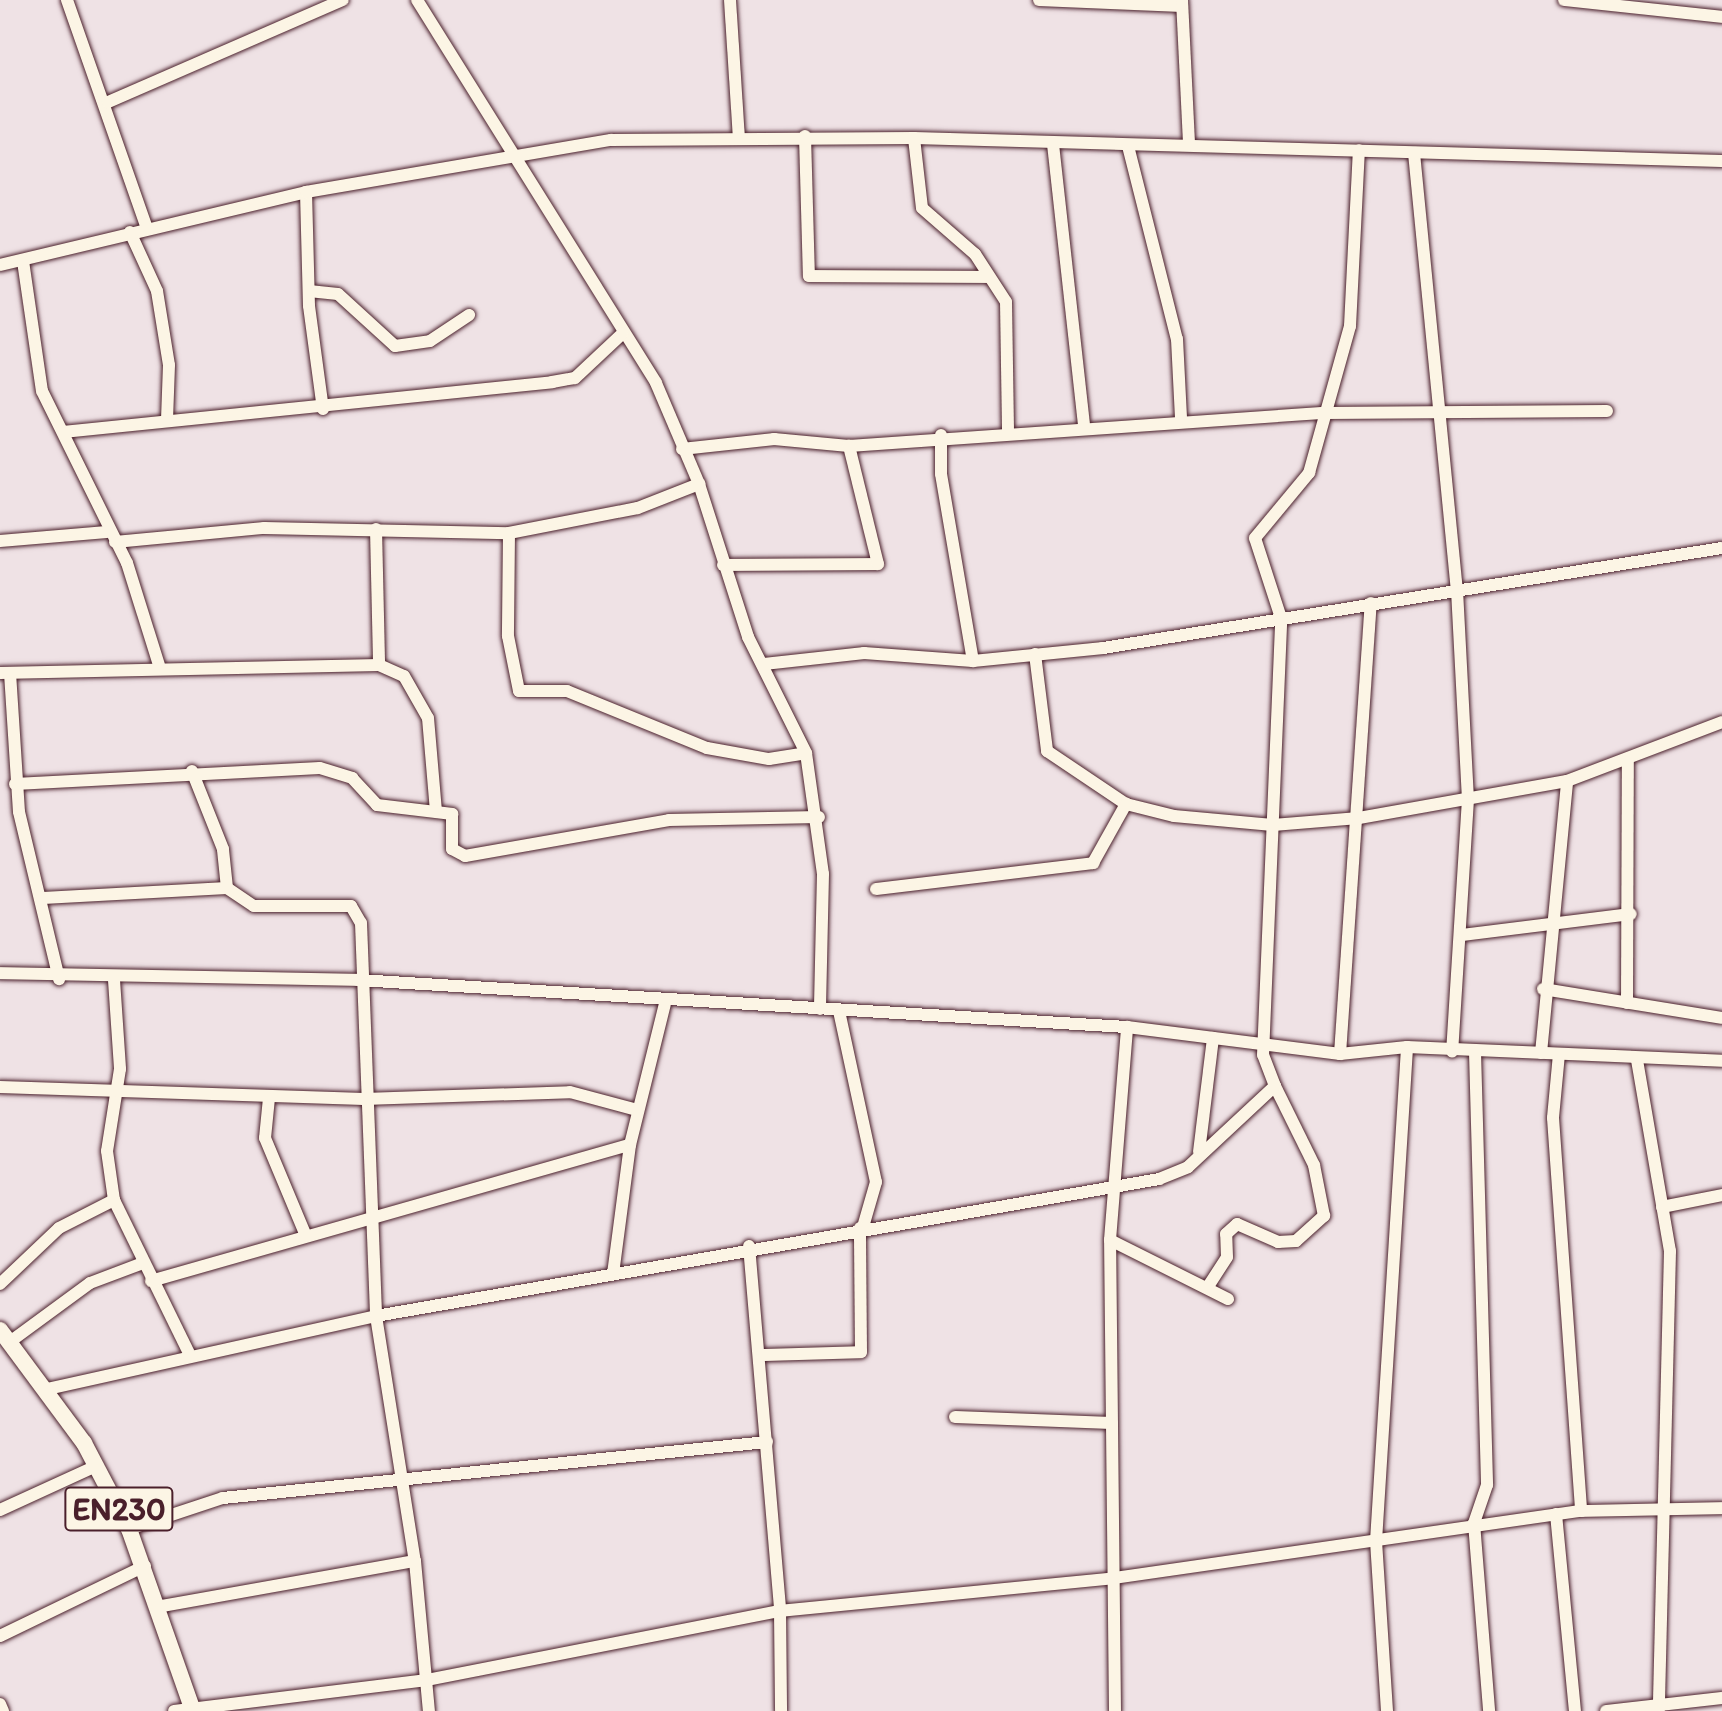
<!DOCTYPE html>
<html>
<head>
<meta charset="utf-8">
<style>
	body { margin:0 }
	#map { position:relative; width:1722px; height:1711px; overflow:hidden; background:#efe2e5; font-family:Itim,sans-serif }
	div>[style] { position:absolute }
	.roads { filter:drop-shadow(0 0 2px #4a1f2b) drop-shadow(0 0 2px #4a1f2b) }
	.minor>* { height:12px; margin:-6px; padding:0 6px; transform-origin:6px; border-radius:6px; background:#fcf5e5 }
	.major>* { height:16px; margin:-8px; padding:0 8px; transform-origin:8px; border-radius:8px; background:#fcf5e5 }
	span { translate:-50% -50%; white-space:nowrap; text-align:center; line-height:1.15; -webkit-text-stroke:6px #fcf5e5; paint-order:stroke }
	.shield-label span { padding:2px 6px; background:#fcf5e5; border:2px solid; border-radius:6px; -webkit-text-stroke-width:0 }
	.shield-label { font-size:32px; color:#4a1f2b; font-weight:700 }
</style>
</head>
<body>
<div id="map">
	<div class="roads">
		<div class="minor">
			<i style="left:67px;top:0;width:242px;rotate:70.7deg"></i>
			<i style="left:417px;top:0;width:451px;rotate:58deg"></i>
			<i style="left:656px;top:383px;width:110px;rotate:66.9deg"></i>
			<i style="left:699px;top:484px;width:161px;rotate:72.2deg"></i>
			<i style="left:748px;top:637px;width:130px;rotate:63.4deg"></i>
			<i style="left:806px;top:753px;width:122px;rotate:82deg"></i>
			<i style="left:823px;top:874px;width:135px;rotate:91.3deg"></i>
			<i style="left:730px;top:0;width:138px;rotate:86.3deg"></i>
			<i style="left:1039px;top:0;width:143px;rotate:2.4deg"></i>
			<i style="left:1182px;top:0;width:145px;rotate:87.2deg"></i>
			<i style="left:1564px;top:0;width:159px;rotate:6.1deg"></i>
			<i style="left:108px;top:102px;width:256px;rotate:-23.5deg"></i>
			<i style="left:805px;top:136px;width:140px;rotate:88.4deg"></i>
			<i style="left:809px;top:276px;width:180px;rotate:0.3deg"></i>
			<i style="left:914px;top:138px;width:70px;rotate:83.5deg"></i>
			<i style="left:922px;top:208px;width:70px;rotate:41deg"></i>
			<i style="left:975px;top:254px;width:57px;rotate:57.1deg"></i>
			<i style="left:1006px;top:302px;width:132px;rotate:89.1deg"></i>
			<i style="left:1053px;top:144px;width:284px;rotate:83.7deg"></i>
			<i style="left:1128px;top:146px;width:199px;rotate:75.8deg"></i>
			<i style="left:1177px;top:339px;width:80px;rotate:87.1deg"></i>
			<i style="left:1414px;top:153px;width:439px;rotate:84.4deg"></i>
			<i style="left:1457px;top:590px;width:209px;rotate:87deg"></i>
			<i style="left:1468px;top:799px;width:253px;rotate:93.6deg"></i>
			<i style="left:306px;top:192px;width:114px;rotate:88.5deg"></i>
			<i style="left:309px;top:306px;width:104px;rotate:82.3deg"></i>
			<i style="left:130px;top:232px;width:65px;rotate:65.4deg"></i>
			<i style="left:157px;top:291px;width:75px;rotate:80.8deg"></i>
			<i style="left:169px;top:365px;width:55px;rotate:92.1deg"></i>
			<i style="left:23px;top:261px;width:131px;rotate:81.7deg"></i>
			<i style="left:42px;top:391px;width:192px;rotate:63.7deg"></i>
			<i style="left:127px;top:563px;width:107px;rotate:72.6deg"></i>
			<i style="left:0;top:265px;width:315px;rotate:-13.4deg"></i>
			<i style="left:306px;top:192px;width:309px;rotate:-9.7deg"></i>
			<i style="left:611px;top:140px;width:303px;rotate:-0.4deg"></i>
			<i style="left:914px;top:138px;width:808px;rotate:1.63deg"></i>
			<i style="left:309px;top:291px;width:29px;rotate:6deg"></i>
			<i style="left:338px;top:294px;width:77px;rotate:42.4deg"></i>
			<i style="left:395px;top:346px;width:35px;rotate:-8deg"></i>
			<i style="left:430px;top:341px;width:47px;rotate:-33.7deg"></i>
			<i style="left:63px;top:432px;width:492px;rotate:-5.8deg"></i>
			<i style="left:552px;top:382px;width:23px;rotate:-10deg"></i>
			<i style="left:575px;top:378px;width:64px;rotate:-43.1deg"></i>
			<i style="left:941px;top:435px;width:39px;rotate:90deg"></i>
			<i style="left:941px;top:474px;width:190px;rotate:80.3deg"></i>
			<i style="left:682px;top:449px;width:93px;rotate:-6.2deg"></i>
			<i style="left:774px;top:439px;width:75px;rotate:5.3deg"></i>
			<i style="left:849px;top:446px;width:477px;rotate:-4deg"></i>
			<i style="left:1325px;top:413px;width:282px;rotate:-0.4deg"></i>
			<i style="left:376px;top:529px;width:136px;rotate:88.7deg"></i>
			<i style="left:509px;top:533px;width:103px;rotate:90.6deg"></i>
			<i style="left:508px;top:636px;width:56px;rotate:78.7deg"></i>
			<i style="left:519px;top:691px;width:48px"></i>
			<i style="left:567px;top:691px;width:151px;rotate:22.2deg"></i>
			<i style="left:707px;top:748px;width:63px;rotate:10.1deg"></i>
			<i style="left:769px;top:759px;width:37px;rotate:-9deg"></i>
			<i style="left:0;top:541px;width:107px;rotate:-4.8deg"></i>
			<i style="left:115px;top:542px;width:150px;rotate:-5.4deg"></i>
			<i style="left:264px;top:528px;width:245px;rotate:1.2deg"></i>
			<i style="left:509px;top:533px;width:131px;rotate:-11deg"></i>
			<i style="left:638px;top:508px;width:66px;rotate:-21.5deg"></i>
			<i style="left:723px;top:565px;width:155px;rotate:-0.4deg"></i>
			<i style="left:878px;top:564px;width:122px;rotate:-103.8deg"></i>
			<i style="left:1035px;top:654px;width:98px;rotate:82.9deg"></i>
			<i style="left:1047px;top:751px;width:95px;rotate:33.9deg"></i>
			<i style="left:1126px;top:804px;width:49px;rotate:14deg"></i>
			<i style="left:1174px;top:816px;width:99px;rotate:5.2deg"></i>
			<i style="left:1273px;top:825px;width:86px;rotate:-4.7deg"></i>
			<i style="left:1359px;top:818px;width:211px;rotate:-10.1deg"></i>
			<i style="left:1567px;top:781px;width:166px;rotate:-20.8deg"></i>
			<i style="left:764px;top:664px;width:101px;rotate:-6.3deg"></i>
			<i style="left:864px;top:653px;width:109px;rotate:4.2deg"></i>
			<i style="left:973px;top:661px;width:131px;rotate:-5.7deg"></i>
			<i style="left:1103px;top:648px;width:627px;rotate:-9.18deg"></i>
			<i style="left:0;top:673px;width:379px;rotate:-1.2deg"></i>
			<i style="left:379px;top:665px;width:27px;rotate:24deg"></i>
			<i style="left:404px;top:676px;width:48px;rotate:60.3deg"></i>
			<i style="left:428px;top:718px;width:94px;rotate:85.1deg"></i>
			<i style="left:10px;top:673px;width:139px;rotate:86.3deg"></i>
			<i style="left:19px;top:812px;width:172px;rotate:76.5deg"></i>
			<i style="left:15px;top:784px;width:305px;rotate:-3deg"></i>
			<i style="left:320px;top:768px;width:34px;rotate:17deg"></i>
			<i style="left:352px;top:778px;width:37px;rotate:47deg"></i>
			<i style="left:377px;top:805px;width:76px;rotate:6.8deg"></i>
			<i style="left:452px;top:814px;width:35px;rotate:90deg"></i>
			<i style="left:452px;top:849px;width:15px;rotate:28deg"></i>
			<i style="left:465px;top:856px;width:207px;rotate:-10deg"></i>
			<i style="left:669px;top:820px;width:150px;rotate:-1.1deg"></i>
			<i style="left:227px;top:888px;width:32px;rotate:34deg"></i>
			<i style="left:254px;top:906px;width:97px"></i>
			<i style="left:351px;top:906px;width:20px;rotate:60deg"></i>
			<i style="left:361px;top:923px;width:393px;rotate:87.8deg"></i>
			<i style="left:376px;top:1316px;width:248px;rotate:81deg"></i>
			<i style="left:415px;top:1561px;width:151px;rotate:84.7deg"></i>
			<i style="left:876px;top:889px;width:219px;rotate:-6.8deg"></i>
			<i style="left:1093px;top:863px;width:68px;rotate:-60.8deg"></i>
			<i style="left:43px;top:898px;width:184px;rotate:-3.1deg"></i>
			<i style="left:227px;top:888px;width:39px;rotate:-96deg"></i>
			<i style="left:223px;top:849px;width:84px;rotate:-111.7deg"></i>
			<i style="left:1462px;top:935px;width:170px;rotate:-7.1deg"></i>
			<i style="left:0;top:973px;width:358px;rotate:1.1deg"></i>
			<i style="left:358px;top:980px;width:770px;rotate:3.5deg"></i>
			<i style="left:1127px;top:1027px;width:215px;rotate:7.2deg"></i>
			<i style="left:1340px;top:1054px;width:67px;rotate:-6deg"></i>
			<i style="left:1407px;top:1047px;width:315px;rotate:2.5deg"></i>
			<i style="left:114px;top:980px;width:89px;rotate:86.1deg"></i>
			<i style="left:120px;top:1069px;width:83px;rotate:99deg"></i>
			<i style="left:107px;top:1151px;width:49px;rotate:81.9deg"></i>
			<i style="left:114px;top:1200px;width:170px;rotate:63.9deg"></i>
			<i style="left:1543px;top:989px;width:181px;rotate:9.2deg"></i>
			<i style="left:1627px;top:1003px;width:242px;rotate:-89.8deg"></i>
			<i style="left:839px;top:1011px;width:175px;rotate:77.8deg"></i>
			<i style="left:876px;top:1182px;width:47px;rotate:106.1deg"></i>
			<i style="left:1475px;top:1052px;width:433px;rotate:88.4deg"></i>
			<i style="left:1487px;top:1485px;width:40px;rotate:108.9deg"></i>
			<i style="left:1474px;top:1523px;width:189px;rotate:85.4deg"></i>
			<i style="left:1541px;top:1053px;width:273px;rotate:-84.5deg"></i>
			<i style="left:1340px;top:1054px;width:452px;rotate:-86.1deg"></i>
			<i style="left:1559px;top:1054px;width:64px;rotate:95.4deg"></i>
			<i style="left:1553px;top:1118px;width:394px;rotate:85.9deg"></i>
			<i style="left:1637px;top:1060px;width:194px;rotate:80.2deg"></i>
			<i style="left:1670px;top:1251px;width:460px;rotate:91.4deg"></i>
			<i style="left:0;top:1087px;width:364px;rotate:1.9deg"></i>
			<i style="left:364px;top:1099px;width:206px;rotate:-1.9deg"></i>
			<i style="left:570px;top:1092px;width:69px;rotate:15deg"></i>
			<i style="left:269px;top:1098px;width:40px;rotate:95.7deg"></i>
			<i style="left:265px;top:1138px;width:106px;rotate:67.3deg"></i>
			<i style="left:1199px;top:1152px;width:115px;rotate:-83deg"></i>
			<i style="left:1662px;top:1207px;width:61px;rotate:-11.3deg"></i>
			<i style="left:1110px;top:1240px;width:132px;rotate:26.6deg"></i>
			<i style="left:749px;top:1246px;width:366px;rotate:85.1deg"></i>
			<i style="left:780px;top:1611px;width:100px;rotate:89.4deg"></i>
			<i style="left:613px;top:1274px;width:130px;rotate:-82.5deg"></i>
			<i style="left:630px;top:1145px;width:145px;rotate:-76.1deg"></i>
			<i style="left:151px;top:1281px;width:498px;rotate:-15.9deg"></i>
			<i style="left:0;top:1284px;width:81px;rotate:-43.5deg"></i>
			<i style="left:59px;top:1228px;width:62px;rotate:-27deg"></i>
			<i style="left:1209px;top:1285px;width:33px;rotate:-57deg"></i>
			<i style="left:1227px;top:1257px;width:23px;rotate:-92deg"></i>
			<i style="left:1226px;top:1234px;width:15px;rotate:-42deg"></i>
			<i style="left:1237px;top:1224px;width:45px;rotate:23.7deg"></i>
			<i style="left:1278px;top:1242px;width:18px;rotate:-3deg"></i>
			<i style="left:1296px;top:1241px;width:38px;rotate:-42deg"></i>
			<i style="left:1324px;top:1216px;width:52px;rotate:-101.1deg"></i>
			<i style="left:1314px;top:1165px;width:88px;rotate:-116.3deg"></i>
			<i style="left:11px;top:1341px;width:98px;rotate:-36.3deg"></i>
			<i style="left:90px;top:1283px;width:57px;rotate:-20.7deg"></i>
			<i style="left:762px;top:1355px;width:99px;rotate:-1.7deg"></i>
			<i style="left:861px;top:1352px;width:124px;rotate:-90.5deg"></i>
			<i style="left:47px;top:1389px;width:337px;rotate:-12.5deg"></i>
			<i style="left:376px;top:1316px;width:795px;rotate:-9.92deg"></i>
			<i style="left:1159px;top:1179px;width:31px;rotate:-22deg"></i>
			<i style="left:1188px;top:1167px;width:119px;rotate:-43deg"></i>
			<i style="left:1275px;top:1086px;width:33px;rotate:-111deg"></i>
			<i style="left:1263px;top:1055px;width:437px;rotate:-87.6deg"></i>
			<i style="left:1281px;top:618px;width:84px;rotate:-108deg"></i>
			<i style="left:1255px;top:538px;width:85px;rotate:-50.3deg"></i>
			<i style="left:1309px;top:473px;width:153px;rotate:-74.4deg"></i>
			<i style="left:1350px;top:326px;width:176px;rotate:-87.1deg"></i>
			<i style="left:955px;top:1417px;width:157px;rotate:2.2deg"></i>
			<i style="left:0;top:1510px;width:106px;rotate:-24.6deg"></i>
			<i style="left:1556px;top:1514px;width:198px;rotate:84.5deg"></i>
			<i style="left:129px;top:1529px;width:99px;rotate:-18.3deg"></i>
			<i style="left:223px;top:1498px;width:547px;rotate:-5.88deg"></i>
			<i style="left:162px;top:1606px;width:257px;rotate:-10.1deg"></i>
			<i style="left:0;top:1636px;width:161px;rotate:-25.8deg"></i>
			<i style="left:0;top:1704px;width:8px;rotate:67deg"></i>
			<i style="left:174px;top:1711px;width:255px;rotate:-7deg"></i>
			<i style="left:427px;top:1680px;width:360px;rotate:-11.1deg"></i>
			<i style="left:780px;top:1611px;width:336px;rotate:-5.6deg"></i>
			<i style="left:1114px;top:1578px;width:472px;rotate:-8.2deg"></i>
			<i style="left:1581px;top:1511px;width:141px;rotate:-1.2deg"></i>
			<i style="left:1115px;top:1711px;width:471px;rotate:-90.6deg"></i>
			<i style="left:1110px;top:1240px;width:214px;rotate:-85.4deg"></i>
			<i style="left:1387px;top:1711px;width:170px;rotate:-93.7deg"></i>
			<i style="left:1376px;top:1541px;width:495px;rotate:-86.4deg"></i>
			<i style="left:1606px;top:1711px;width:117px;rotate:-6.4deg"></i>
		</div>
		<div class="major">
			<i style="left:0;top:1330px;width:141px;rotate:53.4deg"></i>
			<i style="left:84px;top:1443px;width:97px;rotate:62.4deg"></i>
			<i style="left:129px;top:1529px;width:193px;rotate:70.6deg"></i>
		</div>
	</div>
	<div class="shield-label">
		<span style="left:119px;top:1509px">EN230</span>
	</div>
</div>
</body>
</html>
